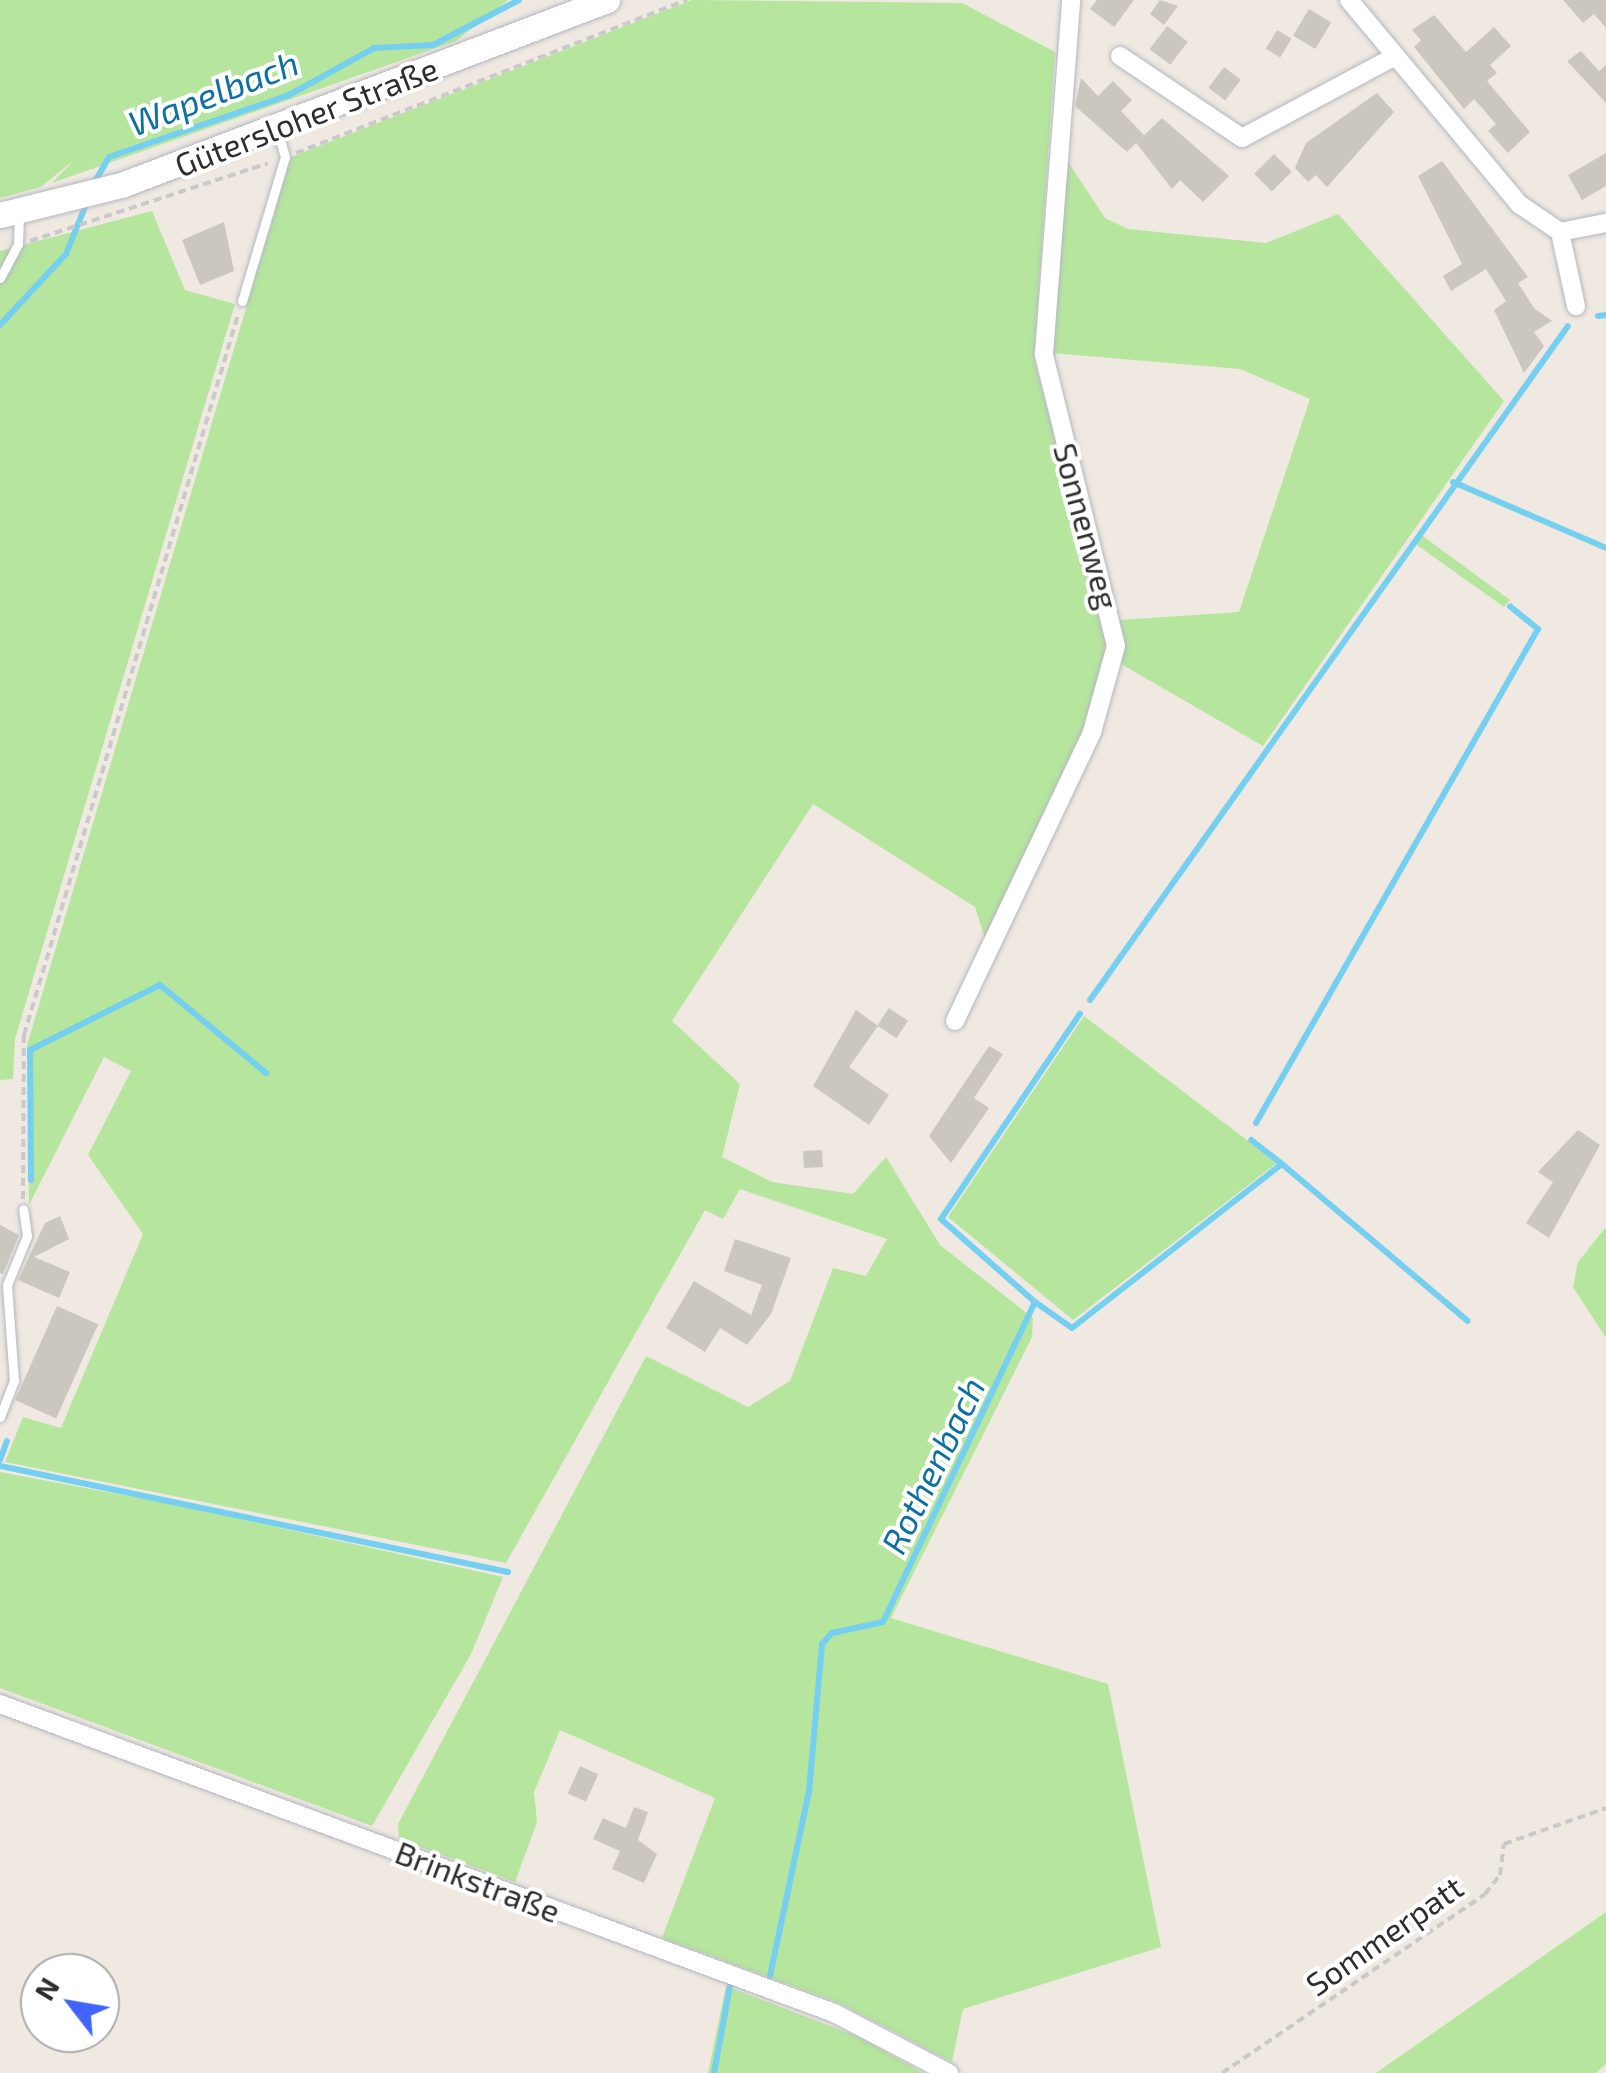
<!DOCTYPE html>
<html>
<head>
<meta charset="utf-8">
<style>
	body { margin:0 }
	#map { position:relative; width:1606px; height:2073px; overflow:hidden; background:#efe9e1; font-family:"Exo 2",sans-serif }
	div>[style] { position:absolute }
	.green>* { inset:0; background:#b6e59e }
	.stream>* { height:6px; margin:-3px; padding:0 3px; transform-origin:3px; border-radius:3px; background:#75cff0 }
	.building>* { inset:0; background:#cbc7bf; transform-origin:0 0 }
	.path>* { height:4px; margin-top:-2px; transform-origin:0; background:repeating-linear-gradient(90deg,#c9c9c9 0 8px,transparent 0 13px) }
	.roads { filter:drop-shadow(0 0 2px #b4b7c1) drop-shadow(0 0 2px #b4b7c1) }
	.service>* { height:9px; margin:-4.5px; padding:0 4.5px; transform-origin:4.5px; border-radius:4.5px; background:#fff }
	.minor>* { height:18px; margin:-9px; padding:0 9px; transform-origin:9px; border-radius:9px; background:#fff }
	.secondary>* { height:25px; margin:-12.5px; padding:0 12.5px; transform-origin:12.5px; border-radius:12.5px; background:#fff }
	span { translate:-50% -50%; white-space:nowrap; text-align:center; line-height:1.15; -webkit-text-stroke:8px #fff; paint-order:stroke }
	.street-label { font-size:32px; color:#2e2e2e }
	.water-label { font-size:35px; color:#0d6fa3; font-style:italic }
	.north { position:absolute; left:20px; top:1953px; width:100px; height:100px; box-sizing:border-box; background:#fff; border:2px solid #ababab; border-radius:50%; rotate:301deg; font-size:28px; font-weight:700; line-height:40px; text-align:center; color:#2e2e2e }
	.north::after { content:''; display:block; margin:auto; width:35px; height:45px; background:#4264fb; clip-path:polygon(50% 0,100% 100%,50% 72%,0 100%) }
</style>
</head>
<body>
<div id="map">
	<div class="green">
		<i style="clip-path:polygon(0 0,508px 0,456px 41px,52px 183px,74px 160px,41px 187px,0 198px)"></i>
		<i style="clip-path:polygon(692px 0,962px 3px,1055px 52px,1034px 359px,1110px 645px,1101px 691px,987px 944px,975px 907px,813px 804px,672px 1021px,740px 1084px,722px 1157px,772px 1182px,853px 1194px,886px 1157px,940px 1245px,1033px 1318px,1032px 1337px,891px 1618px,1108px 1684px,1161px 1947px,963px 2009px,952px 2062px,839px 2003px,662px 1938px,715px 1798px,560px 1730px,534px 1792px,537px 1822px,515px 1882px,399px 1839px,398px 1824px,646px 1356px,748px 1407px,790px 1381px,833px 1268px,866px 1276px,887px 1239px,740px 1189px,723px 1219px,705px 1210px,506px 1563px,5px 1462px,23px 1417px,61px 1428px,143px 1234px,88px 1155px,131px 1071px,104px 1057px,29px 1205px,27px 1045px,291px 157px)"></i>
		<i style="clip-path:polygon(1061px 151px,1105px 218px,1128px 229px,1266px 243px,1338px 214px,1504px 401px,1263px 746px,1121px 664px,1120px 620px,1239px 612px,1310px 399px,1240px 369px,1052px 353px)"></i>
		<i style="clip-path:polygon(152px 211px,185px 290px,235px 304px,15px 1039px,13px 1079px,0 1080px,0 251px)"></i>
		<i style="clip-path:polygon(1420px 534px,1510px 600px,1504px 607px,1414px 543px)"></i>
		<i style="clip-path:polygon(1084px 1016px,1277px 1163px,1073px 1320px,948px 1217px)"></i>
		<i style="clip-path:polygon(1606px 1227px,1606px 1338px,1573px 1287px,1578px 1262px)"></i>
		<i style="clip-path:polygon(0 1472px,176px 1505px,503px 1577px,471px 1654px,372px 1826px,0 1688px)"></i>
		<i style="clip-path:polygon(1606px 1912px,1606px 2064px,1596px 2073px,1376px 2073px)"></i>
		<i style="clip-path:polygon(726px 1986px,861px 2038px,923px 2073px,708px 2073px)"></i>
	</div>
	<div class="stream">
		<i style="left:93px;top:185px;width:32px;rotate:-60deg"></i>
		<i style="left:109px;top:157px;width:190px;rotate:-19deg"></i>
		<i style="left:289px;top:95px;width:97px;rotate:-28.9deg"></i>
		<i style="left:374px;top:48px;width:59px;rotate:-2.9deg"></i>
		<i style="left:433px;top:45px;width:97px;rotate:-27.6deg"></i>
		<i style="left:1598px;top:316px;width:8px;rotate:-7deg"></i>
		<i style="left:0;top:325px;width:97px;rotate:-47.1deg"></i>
		<i style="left:66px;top:254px;width:56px;rotate:-68deg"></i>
		<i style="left:1453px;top:482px;width:167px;rotate:23.3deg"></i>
		<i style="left:1090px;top:1000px;width:826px;rotate:-54.66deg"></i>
		<i style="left:1256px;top:1123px;width:569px;rotate:-60.28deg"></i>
		<i style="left:1538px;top:629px;width:36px;rotate:-141deg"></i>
		<i style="left:1282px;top:1164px;width:243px;rotate:40.2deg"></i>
		<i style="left:31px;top:1180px;width:130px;rotate:-90.4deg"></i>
		<i style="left:30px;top:1050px;width:145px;rotate:-26.6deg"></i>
		<i style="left:160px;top:985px;width:138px;rotate:39.7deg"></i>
		<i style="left:1035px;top:1302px;width:45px;rotate:35.1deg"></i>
		<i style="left:1072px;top:1328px;width:266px;rotate:-38deg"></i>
		<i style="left:1282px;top:1164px;width:39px;rotate:-142deg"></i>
		<i style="left:0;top:1460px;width:20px;rotate:-70deg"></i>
		<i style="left:0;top:1466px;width:519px;rotate:11.79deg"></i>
		<i style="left:770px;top:1976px;width:189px;rotate:-78.1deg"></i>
		<i style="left:809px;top:1791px;width:148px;rotate:-84.9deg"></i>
		<i style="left:822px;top:1644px;width:15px;rotate:-48deg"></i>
		<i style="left:832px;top:1633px;width:52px;rotate:-12.2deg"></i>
		<i style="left:883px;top:1622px;width:354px;rotate:-64.6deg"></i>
		<i style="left:1035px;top:1302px;width:125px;rotate:-138.6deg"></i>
		<i style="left:941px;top:1219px;width:248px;rotate:-55.9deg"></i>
		<i style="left:714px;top:2073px;width:88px;rotate:-79.6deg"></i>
	</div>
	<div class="building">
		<i style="clip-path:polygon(1097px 0,1134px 0,1114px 27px,1090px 9px)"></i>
		<i style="clip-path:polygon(1160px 0,1178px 6px,1164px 25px,1150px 14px)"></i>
		<i style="clip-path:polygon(1563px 0,1606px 0,1606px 28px,1594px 14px,1583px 23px)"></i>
		<i style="left:1309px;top:9px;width:26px;height:31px;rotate:31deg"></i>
		<i style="clip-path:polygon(1434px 15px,1466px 52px,1494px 27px,1511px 46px,1490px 65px,1497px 73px,1487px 81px,1530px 132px,1508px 153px,1488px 131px,1496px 124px,1474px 99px,1464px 109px,1414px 47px,1421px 40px,1412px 30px)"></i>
		<i style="left:1167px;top:26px;width:26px;height:29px;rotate:37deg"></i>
		<i style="left:1277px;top:30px;width:17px;height:22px;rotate:31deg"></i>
		<i style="clip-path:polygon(1581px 51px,1599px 71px,1606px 65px,1606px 103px,1567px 61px)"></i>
		<i style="left:1224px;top:67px;width:21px;height:26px;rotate:37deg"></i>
		<i style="clip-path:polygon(1081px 78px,1098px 96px,1113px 81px,1132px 100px,1121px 111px,1144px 135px,1127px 152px,1075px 106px)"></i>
		<i style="clip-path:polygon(1377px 93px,1394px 112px,1327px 187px,1316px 175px,1308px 182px,1295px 168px,1306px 143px)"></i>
		<i style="clip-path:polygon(1162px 118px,1229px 176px,1203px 202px,1180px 180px,1172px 189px,1136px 143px)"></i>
		<i style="clip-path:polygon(1606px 153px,1606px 186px,1582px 200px,1568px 175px)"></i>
		<i style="left:1274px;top:154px;width:25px;height:28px;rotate:45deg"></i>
		<i style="clip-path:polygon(1442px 161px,1528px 277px,1518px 283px,1534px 308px,1552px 321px,1534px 332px,1544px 346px,1524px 373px,1494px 310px,1506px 301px,1486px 269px,1451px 291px,1443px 276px,1462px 264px,1418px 176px)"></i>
		<i style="clip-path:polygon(224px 222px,234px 271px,200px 285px,182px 240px)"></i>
		<i style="left:889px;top:1008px;width:23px;height:21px;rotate:34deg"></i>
		<i style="clip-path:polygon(856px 1010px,878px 1026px,849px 1067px,889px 1095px,869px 1125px,813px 1086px)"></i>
		<i style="clip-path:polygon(989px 1046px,1003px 1054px,974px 1098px,989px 1108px,951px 1163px,929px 1136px)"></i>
		<i style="clip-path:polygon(1578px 1130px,1600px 1145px,1549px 1238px,1526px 1223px,1553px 1182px,1538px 1172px)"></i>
		<i style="left:822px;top:1150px;width:17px;height:19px;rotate:87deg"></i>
		<i style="clip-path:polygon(60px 1216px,69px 1239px,34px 1257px,70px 1272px,59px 1298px,18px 1280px,45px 1223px)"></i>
		<i style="clip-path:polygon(0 1225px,19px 1235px,3px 1274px,0 1273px)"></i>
		<i style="clip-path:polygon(735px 1239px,791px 1258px,771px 1314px,747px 1345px,720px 1328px,705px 1352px,666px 1328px,694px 1281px,751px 1315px,762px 1285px,724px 1271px)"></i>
		<i style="left:57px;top:1306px;width:45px;height:103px;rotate:24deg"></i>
		<i style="left:580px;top:1766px;width:20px;height:30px;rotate:24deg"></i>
		<i style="clip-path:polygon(634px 1807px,648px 1812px,638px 1840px,657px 1854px,644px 1883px,612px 1869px,620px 1851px,593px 1839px,603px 1818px,626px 1828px)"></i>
	</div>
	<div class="path">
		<i style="left:296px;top:153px;width:420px;rotate:-21.4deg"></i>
		<i style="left:30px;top:241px;width:250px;rotate:-18.1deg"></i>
		<i style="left:23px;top:1199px;width:164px;rotate:-89.7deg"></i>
		<i style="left:24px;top:1035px;width:751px;rotate:-73.45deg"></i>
		<i style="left:1222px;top:2073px;width:318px;rotate:-34.2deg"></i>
		<i style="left:1485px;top:1894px;width:24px;rotate:-52deg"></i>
		<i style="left:1500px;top:1875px;width:31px;rotate:-83deg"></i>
		<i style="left:1504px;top:1844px;width:108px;rotate:-19.4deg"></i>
	</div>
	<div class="roads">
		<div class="service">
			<i style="left:0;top:278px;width:38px;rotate:-62deg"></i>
			<i style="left:18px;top:244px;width:29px;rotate:-88deg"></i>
			<i style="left:242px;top:301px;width:150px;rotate:-73.4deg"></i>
			<i style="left:285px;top:157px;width:29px;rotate:-106deg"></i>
			<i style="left:0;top:1417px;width:39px;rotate:-69deg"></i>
			<i style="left:14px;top:1381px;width:96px;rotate:-94.2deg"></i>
			<i style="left:7px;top:1285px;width:53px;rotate:-67.8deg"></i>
			<i style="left:27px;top:1236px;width:27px;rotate:-98deg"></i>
		</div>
		<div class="minor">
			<i style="left:1349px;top:0;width:266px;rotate:50.2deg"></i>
			<i style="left:1519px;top:204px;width:50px;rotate:34.3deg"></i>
			<i style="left:1560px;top:232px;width:47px;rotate:-11.1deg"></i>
			<i style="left:1120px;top:56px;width:147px;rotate:33.9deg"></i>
			<i style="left:1242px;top:138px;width:168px;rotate:-28.1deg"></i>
			<i style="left:1560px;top:232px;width:76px;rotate:77.8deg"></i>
			<i style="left:955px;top:1021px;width:320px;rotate:-64.6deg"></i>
			<i style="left:1092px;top:732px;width:89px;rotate:-74.4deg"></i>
			<i style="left:1116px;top:646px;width:301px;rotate:-103.9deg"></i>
			<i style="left:1044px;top:354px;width:355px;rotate:-85.6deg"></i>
			<i style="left:0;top:1704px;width:889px;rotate:20.33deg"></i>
			<i style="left:834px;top:2013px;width:130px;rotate:27.6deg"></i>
		</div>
		<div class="secondary">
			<i style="left:0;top:215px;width:128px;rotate:-14deg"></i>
			<i style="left:124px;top:184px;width:517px;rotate:-20.85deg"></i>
		</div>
	</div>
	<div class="street-label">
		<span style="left:306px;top:116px;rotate:-21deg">Gütersloher Straße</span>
		<span style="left:1087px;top:526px;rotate:75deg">Sonnenweg</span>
		<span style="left:478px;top:1881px;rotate:21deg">Brinkstraße</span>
		<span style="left:1384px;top:1935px;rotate:-35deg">Sommerpatt</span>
	</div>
	<div class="water-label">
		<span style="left:213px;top:92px;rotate:-21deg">Wapelbach</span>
		<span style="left:932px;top:1465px;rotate:-64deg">Rothenbach</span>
	</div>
	<div class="north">N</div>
</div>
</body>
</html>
